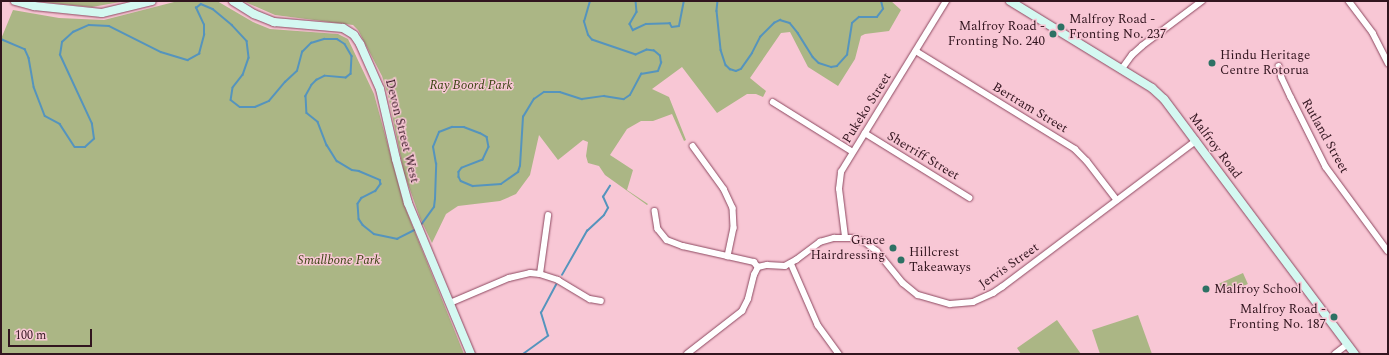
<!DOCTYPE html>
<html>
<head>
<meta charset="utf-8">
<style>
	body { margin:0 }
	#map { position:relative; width:1389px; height:355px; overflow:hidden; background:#f8c7d5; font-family:Spectral,serif }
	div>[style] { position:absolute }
	.green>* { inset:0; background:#abb685; transform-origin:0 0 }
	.stream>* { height:1.5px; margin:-0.75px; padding:0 0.75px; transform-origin:0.75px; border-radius:0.75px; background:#5594bd }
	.roads { filter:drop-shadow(0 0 1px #8d4860) drop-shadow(0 0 1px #8d4860) }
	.minor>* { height:5.5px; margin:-2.75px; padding:0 2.75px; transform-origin:2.75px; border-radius:2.75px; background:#fff }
	.secondary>* { height:8px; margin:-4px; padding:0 4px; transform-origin:4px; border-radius:4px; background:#d4f8f1 }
	.dots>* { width:11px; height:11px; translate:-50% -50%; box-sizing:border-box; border:2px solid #f8c7d5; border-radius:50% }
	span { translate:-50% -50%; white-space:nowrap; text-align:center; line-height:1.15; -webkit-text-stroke:3px #f8c7d5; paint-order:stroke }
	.poi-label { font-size:13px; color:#32151f }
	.left { translate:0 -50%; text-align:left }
	.right { translate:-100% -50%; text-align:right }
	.park-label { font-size:13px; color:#3c4413; font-style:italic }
	.street-label { font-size:13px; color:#32151f }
	.frame { position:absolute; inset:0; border:2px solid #32151f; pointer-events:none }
	.scale { position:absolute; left:8px; top:329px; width:84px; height:18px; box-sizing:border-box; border:2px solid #32151f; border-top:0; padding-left:5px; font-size:12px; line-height:14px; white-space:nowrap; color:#32151f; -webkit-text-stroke:3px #f8c7d5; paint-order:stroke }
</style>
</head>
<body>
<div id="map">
	<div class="green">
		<i style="clip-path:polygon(32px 1px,126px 1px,92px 7px)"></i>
		<i style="clip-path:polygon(178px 1px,217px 1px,253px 22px,270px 29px,338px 34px,348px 39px,374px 94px,404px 205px,464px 354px,1px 354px,1px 39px,13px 10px,59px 18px,104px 20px)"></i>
		<i style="clip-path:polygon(243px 1px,891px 1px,901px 10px,889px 31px,865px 34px,861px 36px,855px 59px,838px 86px,808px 67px,790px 32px,781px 33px,750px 78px,766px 91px,763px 97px,756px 94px,747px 94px,717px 113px,682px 67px,652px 89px,669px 97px,686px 140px,684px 141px,672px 114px,653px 121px,641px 121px,627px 129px,610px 155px,633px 170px,627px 190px,648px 204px,647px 205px,605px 175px,599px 166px,588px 163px,586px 156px,588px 142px,583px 140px,558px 160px,539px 135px,530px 175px,516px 194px,500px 201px,458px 206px,446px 214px,432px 243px,420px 218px,404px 173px,388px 95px,382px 76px,358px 30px,353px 25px,275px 15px)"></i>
		<i style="left:1243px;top:273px;width:12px;height:26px;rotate:66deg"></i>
		<i style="clip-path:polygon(1138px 315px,1152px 354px,1100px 354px,1092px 330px)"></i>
		<i style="clip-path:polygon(1057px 320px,1081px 354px,1021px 354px,1017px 348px)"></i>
	</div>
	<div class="stream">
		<i style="left:636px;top:1px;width:11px;rotate:85deg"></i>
		<i style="left:637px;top:12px;width:14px;rotate:120deg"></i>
		<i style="left:630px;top:24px;width:7px;rotate:63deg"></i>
		<i style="left:633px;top:30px;width:14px;rotate:-25deg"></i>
		<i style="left:646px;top:24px;width:24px;rotate:-2deg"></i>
		<i style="left:670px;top:23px;width:4px;rotate:63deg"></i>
		<i style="left:672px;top:27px;width:7px;rotate:-8deg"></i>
		<i style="left:679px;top:26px;width:25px;rotate:-79deg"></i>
		<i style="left:718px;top:1px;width:10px;rotate:96deg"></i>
		<i style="left:717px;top:11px;width:39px;rotate:84deg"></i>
		<i style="left:721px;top:50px;width:16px;rotate:72deg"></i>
		<i style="left:726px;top:65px;width:6px;rotate:45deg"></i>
		<i style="left:730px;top:69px;width:6px;rotate:18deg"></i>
		<i style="left:736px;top:71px;width:5px;rotate:-22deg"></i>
		<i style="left:741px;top:69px;width:19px;rotate:-55deg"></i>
		<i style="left:752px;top:53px;width:18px;rotate:-63deg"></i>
		<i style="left:760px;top:37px;width:20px;rotate:-45deg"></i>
		<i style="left:774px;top:23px;width:7px;rotate:-27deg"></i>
		<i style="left:780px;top:20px;width:10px;rotate:17deg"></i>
		<i style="left:790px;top:23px;width:13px;rotate:51deg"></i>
		<i style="left:798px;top:33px;width:28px;rotate:58deg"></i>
		<i style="left:813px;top:57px;width:8px;rotate:45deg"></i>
		<i style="left:819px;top:63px;width:13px;rotate:18deg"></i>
		<i style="left:831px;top:67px;width:6px;rotate:-9deg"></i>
		<i style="left:837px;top:66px;width:15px;rotate:-48deg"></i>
		<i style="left:847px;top:55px;width:32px;rotate:-81deg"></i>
		<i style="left:852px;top:23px;width:9px;rotate:-41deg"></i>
		<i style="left:859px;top:17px;width:18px"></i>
		<i style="left:877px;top:17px;width:10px;rotate:-53deg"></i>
		<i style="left:883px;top:9px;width:8px;rotate:-104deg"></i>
		<i style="left:1px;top:39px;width:26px;rotate:23deg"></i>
		<i style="left:25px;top:49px;width:10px;rotate:66deg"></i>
		<i style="left:29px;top:58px;width:29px;rotate:80deg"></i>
		<i style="left:34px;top:87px;width:31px;rotate:69deg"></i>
		<i style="left:45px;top:116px;width:17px;rotate:28deg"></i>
		<i style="left:60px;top:124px;width:27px;rotate:57deg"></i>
		<i style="left:75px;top:147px;width:10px"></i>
		<i style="left:85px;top:147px;width:12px;rotate:-42deg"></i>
		<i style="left:94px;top:139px;width:15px;rotate:-98deg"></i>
		<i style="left:92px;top:124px;width:76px;rotate:-114.9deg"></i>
		<i style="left:60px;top:55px;width:13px;rotate:-81deg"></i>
		<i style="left:62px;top:42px;width:15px;rotate:-42deg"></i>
		<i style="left:73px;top:32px;width:17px;rotate:-24deg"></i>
		<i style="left:89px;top:25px;width:20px;rotate:3deg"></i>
		<i style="left:109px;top:26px;width:58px;rotate:26.6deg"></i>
		<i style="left:161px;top:52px;width:28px;rotate:17deg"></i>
		<i style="left:188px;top:60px;width:13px;rotate:-29deg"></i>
		<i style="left:199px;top:54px;width:20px;rotate:-75deg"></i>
		<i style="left:204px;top:35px;width:10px;rotate:-90deg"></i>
		<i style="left:204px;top:25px;width:19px;rotate:-115deg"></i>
		<i style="left:196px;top:8px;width:6px;rotate:-39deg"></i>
		<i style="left:201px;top:4px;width:13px;rotate:23deg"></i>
		<i style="left:213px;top:9px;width:25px;rotate:40deg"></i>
		<i style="left:232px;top:25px;width:22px;rotate:47deg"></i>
		<i style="left:247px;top:41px;width:17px;rotate:83deg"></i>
		<i style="left:249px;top:58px;width:18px;rotate:109deg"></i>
		<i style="left:243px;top:75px;width:16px;rotate:128deg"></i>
		<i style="left:233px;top:88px;width:12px;rotate:99deg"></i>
		<i style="left:231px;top:100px;width:11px;rotate:38deg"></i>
		<i style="left:240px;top:107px;width:15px"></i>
		<i style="left:255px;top:107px;width:15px;rotate:-23deg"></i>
		<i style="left:269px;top:101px;width:25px;rotate:-50deg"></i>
		<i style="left:285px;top:82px;width:16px;rotate:-43deg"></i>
		<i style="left:297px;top:71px;width:20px;rotate:-75deg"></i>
		<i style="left:302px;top:52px;width:13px;rotate:-45deg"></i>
		<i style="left:311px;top:43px;width:14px;rotate:-17deg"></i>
		<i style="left:324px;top:39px;width:13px"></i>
		<i style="left:337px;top:39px;width:9px;rotate:32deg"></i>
		<i style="left:345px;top:44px;width:14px;rotate:60deg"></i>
		<i style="left:352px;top:56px;width:18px;rotate:93deg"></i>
		<i style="left:351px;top:74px;width:6px;rotate:141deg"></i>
		<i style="left:346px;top:78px;width:21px;rotate:-175deg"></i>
		<i style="left:325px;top:76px;width:9px;rotate:153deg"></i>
		<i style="left:317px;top:80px;width:7px;rotate:135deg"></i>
		<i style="left:312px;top:85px;width:13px;rotate:119deg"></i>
		<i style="left:306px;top:96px;width:17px;rotate:87deg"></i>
		<i style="left:307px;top:113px;width:14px;rotate:39deg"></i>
		<i style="left:318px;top:122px;width:25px;rotate:69deg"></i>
		<i style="left:327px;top:145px;width:19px;rotate:58deg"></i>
		<i style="left:337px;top:161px;width:17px;rotate:31deg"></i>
		<i style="left:352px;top:170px;width:7px;rotate:8deg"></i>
		<i style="left:359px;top:171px;width:23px;rotate:23deg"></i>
		<i style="left:380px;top:180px;width:4px;rotate:76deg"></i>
		<i style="left:381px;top:184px;width:9px;rotate:126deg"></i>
		<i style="left:376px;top:191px;width:16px;rotate:153deg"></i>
		<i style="left:362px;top:198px;width:7px;rotate:124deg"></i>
		<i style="left:358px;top:204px;width:15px;rotate:86deg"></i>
		<i style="left:359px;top:219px;width:7px;rotate:56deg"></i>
		<i style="left:363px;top:225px;width:14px;rotate:39deg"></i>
		<i style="left:374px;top:234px;width:24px;rotate:12deg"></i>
		<i style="left:397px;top:239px;width:22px;rotate:-27deg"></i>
		<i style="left:421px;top:225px;width:22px;rotate:-54deg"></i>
		<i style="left:434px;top:207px;width:8px;rotate:-83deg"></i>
		<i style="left:435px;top:199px;width:35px;rotate:-88deg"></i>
		<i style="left:436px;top:164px;width:17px;rotate:-100deg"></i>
		<i style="left:433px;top:147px;width:16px;rotate:-68deg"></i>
		<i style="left:439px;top:132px;width:14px;rotate:-21deg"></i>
		<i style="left:452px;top:127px;width:12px"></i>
		<i style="left:464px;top:127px;width:17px;rotate:21deg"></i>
		<i style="left:480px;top:133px;width:8px;rotate:30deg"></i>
		<i style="left:487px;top:137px;width:10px;rotate:79deg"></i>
		<i style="left:489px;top:147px;width:14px;rotate:115deg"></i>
		<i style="left:483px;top:160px;width:22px;rotate:159deg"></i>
		<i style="left:462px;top:168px;width:5px;rotate:127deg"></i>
		<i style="left:459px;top:172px;width:5px;rotate:90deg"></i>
		<i style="left:459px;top:177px;width:4px;rotate:63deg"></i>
		<i style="left:461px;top:181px;width:13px;rotate:23deg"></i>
		<i style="left:473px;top:186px;width:28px;rotate:-4deg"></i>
		<i style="left:501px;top:184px;width:21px;rotate:-35deg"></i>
		<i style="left:518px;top:172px;width:6px;rotate:-72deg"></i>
		<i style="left:520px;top:166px;width:49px;rotate:-86.5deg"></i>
		<i style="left:523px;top:117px;width:21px;rotate:-59deg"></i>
		<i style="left:534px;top:99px;width:12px;rotate:-35deg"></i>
		<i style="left:544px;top:92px;width:16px"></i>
		<i style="left:560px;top:92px;width:23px;rotate:18deg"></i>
		<i style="left:582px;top:99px;width:22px;rotate:-8deg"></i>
		<i style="left:604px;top:96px;width:20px;rotate:9deg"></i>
		<i style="left:624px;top:99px;width:7px;rotate:-34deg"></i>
		<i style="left:630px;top:95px;width:24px;rotate:-62deg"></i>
		<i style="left:641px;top:74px;width:17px;rotate:-10deg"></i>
		<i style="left:658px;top:71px;width:9px;rotate:-69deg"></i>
		<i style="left:661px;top:63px;width:7px;rotate:-98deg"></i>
		<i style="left:660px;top:56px;width:8px;rotate:-140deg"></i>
		<i style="left:654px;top:51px;width:7px;rotate:-172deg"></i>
		<i style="left:647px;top:50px;width:12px;rotate:156deg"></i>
		<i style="left:636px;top:55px;width:46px;rotate:-161.2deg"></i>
		<i style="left:592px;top:40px;width:6px;rotate:-129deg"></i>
		<i style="left:588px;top:35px;width:14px;rotate:-107deg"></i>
		<i style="left:584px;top:22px;width:22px;rotate:-74deg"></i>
		<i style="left:562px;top:275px;width:51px;rotate:-60.4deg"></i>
		<i style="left:587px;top:231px;width:23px;rotate:-43deg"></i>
		<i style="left:604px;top:215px;width:8px;rotate:-60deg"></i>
		<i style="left:608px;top:208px;width:12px;rotate:-114deg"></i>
		<i style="left:603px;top:197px;width:13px;rotate:-58deg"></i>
		<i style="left:523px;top:354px;width:31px;rotate:-36deg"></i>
		<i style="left:548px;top:336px;width:24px;rotate:-107deg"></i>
		<i style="left:541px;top:313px;width:32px;rotate:-62deg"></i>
	</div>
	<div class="roads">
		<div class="minor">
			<i style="left:1349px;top:1px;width:40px;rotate:53deg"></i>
			<i style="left:1373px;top:33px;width:34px;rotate:63deg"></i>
			<i style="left:916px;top:51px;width:187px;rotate:31.6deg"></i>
			<i style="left:1075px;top:149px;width:17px;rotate:45deg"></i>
			<i style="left:1087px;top:161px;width:49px;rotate:52.4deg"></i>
			<i style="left:1279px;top:66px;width:12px;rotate:76deg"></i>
			<i style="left:1282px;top:78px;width:21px;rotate:65deg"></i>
			<i style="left:1291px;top:97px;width:78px;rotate:63.4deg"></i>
			<i style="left:1326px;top:167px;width:104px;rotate:53.6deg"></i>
			<i style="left:1121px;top:70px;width:19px;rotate:-54deg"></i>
			<i style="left:1132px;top:55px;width:13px;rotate:-42deg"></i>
			<i style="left:1142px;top:46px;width:75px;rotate:-36.9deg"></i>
			<i style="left:773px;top:102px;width:94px;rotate:32deg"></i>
			<i style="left:865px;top:133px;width:123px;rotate:31.8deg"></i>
			<i style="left:693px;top:146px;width:53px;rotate:54.2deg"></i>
			<i style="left:724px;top:189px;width:21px;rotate:65deg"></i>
			<i style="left:733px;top:208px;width:20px;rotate:87deg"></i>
			<i style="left:734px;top:228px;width:29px;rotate:102deg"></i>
			<i style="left:655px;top:211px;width:18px;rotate:81deg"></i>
			<i style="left:658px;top:229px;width:14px;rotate:51deg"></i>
			<i style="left:667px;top:240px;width:17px;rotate:21deg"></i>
			<i style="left:683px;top:246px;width:73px;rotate:12.7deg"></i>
			<i style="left:754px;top:262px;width:6px;rotate:51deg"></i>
			<i style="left:845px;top:237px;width:48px;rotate:-97.1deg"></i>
			<i style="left:839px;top:189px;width:17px;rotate:-83deg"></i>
			<i style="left:841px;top:172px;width:201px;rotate:-58.4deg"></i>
			<i style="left:791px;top:263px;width:68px;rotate:66.5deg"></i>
			<i style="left:818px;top:325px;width:36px;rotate:54deg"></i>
			<i style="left:758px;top:267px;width:9px;rotate:-13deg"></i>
			<i style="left:767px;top:265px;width:18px;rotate:3deg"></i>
			<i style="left:785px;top:266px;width:13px;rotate:-29deg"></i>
			<i style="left:796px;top:260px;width:30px;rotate:-37deg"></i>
			<i style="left:820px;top:242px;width:15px;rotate:-16deg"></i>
			<i style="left:834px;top:238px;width:18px"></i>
			<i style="left:852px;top:238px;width:14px;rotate:17deg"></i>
			<i style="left:865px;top:242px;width:15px;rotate:37deg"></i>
			<i style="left:877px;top:251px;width:41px;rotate:50.9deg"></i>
			<i style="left:903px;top:283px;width:19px;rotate:39deg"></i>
			<i style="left:918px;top:295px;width:33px;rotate:16deg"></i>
			<i style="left:950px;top:304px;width:23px;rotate:-5deg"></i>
			<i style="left:973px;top:302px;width:22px;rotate:-24deg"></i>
			<i style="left:993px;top:293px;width:11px;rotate:-34deg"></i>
			<i style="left:1002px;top:287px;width:243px;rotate:-37deg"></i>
			<i style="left:540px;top:274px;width:59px;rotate:-82.1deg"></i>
			<i style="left:450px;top:303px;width:64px;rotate:-23deg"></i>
			<i style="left:509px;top:278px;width:22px;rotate:-13deg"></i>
			<i style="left:530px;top:273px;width:10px;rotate:6deg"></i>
			<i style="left:540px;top:274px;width:19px;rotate:18deg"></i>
			<i style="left:558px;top:280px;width:37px;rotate:31deg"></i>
			<i style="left:590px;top:299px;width:11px;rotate:10deg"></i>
			<i style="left:687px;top:354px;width:70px;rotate:-38deg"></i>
			<i style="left:742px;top:311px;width:13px;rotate:-63deg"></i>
			<i style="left:748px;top:299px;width:25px;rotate:-76deg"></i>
			<i style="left:754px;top:275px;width:9px;rotate:-63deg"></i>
			<i style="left:1335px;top:354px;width:16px;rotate:-38deg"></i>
		</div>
		<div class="secondary">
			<i style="left:15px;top:1px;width:20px;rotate:15deg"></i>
			<i style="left:34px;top:6px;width:68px;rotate:5.9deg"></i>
			<i style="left:102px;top:13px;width:51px;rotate:-13.5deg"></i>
			<i style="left:233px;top:1px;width:25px;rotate:32deg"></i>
			<i style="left:254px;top:14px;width:22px;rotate:22deg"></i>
			<i style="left:274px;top:22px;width:69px;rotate:5deg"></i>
			<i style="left:343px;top:28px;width:13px;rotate:32deg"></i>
			<i style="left:354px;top:35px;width:11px;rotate:56deg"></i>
			<i style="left:360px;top:44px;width:49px;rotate:66deg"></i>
			<i style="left:380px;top:89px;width:72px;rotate:77.1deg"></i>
			<i style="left:396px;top:159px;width:46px;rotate:74.7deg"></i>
			<i style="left:408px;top:203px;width:164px;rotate:67.4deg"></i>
			<i style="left:1010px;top:1px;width:167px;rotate:31.5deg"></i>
			<i style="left:1152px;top:88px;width:16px;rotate:43deg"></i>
			<i style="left:1164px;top:99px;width:319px;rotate:53.2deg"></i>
		</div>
	</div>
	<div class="dots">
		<i style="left:1061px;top:27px;background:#2d7164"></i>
		<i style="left:1053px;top:34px;background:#2d7164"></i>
		<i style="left:1212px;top:63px;background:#2d7164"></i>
		<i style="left:893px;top:248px;background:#2d7164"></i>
		<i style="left:901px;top:260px;background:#2d7164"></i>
		<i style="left:1206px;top:289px;background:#2d7164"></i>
		<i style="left:1334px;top:317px;background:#2d7164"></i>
	</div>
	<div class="poi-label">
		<span class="left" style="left:1069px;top:27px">Malfroy Road -<br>Fronting No. 237</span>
		<span class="right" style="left:1045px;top:34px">Malfroy Road -<br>Fronting No. 240</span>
		<span class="left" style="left:1220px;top:63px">Hindu Heritage<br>Centre Rotorua</span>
		<span class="right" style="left:885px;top:248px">Grace<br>Hairdressing</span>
		<span class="left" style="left:909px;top:260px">Hillcrest<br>Takeaways</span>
		<span class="left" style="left:1214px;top:289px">Malfroy School</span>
		<span class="right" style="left:1326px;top:317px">Malfroy Road -<br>Fronting No. 187</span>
	</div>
	<div class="park-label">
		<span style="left:471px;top:85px">Ray Boord Park</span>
		<span style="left:339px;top:260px">Smallbone Park</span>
	</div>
	<div class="street-label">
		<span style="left:867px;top:108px;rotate:-58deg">Pukeko Street</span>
		<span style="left:1030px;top:108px;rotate:31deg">Bertram Street</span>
		<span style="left:402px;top:131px;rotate:76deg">Devon Street West</span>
		<span style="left:1325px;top:136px;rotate:61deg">Rutland Street</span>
		<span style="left:1215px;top:146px;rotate:53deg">Malfroy Road</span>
		<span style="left:923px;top:156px;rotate:31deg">Sherriff Street</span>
		<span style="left:1009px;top:266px;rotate:-35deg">Jervis Street</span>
	</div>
	<div class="frame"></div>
	<div class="scale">100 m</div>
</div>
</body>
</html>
